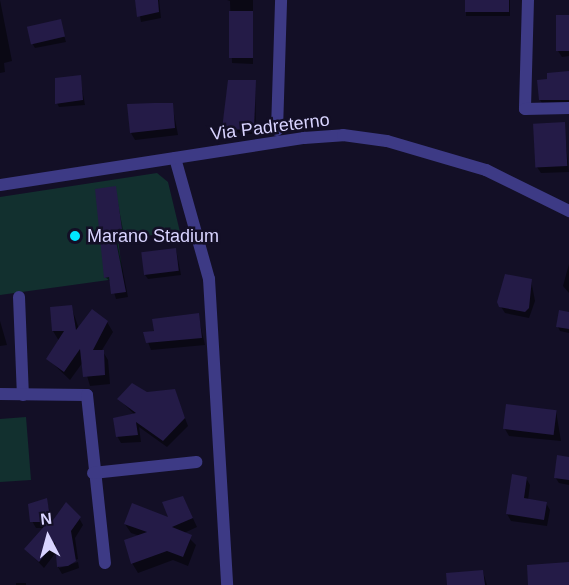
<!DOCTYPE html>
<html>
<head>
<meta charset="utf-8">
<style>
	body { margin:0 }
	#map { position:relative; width:569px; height:585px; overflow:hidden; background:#130f26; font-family:Arial,sans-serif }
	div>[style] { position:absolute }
	.green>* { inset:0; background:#12302f }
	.shadow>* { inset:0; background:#0007; transform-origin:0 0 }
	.building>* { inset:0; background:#241b47; transform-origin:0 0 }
	.minor>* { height:12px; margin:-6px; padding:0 6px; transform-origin:6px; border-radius:6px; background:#3d3a85 }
	.dots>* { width:16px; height:16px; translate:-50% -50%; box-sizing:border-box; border:3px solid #130f26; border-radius:50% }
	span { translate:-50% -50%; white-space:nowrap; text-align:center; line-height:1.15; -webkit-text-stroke:5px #130f26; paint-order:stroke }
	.street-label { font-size:18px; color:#d9d4ff }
	.poi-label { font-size:18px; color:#d9d4ff }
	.left { translate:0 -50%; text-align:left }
	.north { position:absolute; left:18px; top:507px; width:60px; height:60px; -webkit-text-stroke:4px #130f26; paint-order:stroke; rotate:354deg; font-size:16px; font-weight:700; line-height:24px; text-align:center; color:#d9d4ff }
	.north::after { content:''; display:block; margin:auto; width:21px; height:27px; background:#d9d4ff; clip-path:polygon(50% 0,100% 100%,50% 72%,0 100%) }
</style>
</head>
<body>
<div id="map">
	<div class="green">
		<i style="clip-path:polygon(157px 173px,168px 182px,180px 232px,118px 239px,123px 278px,0 295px,0 197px)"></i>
		<i style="clip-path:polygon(26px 417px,31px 480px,0 482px,0 419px)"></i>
	</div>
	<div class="shadow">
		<i style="clip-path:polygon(0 0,12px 61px,4px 63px,5px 72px,0 73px)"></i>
		<i style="clip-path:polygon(137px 0,159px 0,161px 18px,141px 22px)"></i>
		<i style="clip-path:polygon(253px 0,253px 64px,232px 63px,230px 1px,227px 0)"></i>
		<i style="left:466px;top:0;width:44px;height:16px"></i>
		<i style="clip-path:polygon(569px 17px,569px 56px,562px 57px,558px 51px)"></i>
		<i style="clip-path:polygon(60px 21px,66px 42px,35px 48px,32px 43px)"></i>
		<i style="clip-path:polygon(569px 74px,569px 105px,544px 106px,540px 100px)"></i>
		<i style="clip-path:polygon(80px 77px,85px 105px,59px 107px,57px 103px)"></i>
		<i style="clip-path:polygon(255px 82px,256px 134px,226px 133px,224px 128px)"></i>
		<i style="clip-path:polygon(172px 104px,178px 135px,135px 140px,131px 133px)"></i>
		<i style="clip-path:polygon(564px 124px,569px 172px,541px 173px,537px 167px)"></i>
		<i style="clip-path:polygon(115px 188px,124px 235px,116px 236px,128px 297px,116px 299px,111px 282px,105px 277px)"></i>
		<i style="clip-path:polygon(176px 249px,181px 275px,148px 279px,145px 275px)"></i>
		<i style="clip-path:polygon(569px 264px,569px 293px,563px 286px)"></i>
		<i style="clip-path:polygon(531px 280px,535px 301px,529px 318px,505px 313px,498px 302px)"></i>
		<i style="clip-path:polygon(71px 306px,79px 329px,107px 322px,113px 332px,102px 350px,108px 360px,110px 384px,90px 386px,83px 362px,70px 380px,48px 359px,59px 341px,53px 331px)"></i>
		<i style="clip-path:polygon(569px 313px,569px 333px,560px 331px,558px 327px)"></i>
		<i style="clip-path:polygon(198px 315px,205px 345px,151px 350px,145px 334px)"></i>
		<i style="clip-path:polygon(0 321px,7px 345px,0 346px)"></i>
		<i style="clip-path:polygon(174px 390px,188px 426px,167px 447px,139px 427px,141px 442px,121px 443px,117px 436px,135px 415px,119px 399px)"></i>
		<i style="clip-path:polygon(556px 411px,561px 441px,509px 436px,505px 429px)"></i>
		<i style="clip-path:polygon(569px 458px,569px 485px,559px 483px,555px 477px)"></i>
		<i style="clip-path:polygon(526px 478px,530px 485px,528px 500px,546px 503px,550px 510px,547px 526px,511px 521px,507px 514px)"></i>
		<i style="clip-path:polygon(183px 497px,197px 527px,184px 533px,196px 545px,188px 566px,173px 560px,138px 573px,132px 563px,140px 536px,131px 533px,125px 524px,171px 519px)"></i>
		<i style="clip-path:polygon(46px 499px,53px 523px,79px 518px,83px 525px,75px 538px,78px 559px,59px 565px,59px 568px,78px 562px,79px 568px,62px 574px,58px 567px,57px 551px,44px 568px,26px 549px,44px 528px,36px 528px,32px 521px)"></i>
		<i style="clip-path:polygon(483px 572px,487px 585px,449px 585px)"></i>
		<i style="left:16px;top:583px;width:10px;height:2px"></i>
	</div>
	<div class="building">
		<i style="clip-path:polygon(135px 0,158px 0,159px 12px,137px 17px)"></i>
		<i style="left:465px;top:0;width:44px;height:12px"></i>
		<i style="left:229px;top:11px;width:24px;height:47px"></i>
		<i style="left:569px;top:15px;width:36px;height:13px;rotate:90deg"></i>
		<i style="left:61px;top:19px;width:18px;height:35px;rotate:77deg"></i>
		<i style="clip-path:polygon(569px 71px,569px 100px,539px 100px,537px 80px,547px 79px,547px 73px)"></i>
		<i style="clip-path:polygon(81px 75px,83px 100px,55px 104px,55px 78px)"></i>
		<i style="clip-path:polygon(228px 80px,256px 80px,254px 130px,222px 129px)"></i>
		<i style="clip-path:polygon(154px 103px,173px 103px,175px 128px,130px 133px,127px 104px)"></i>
		<i style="left:565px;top:122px;width:44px;height:32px;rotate:87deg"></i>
		<i style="clip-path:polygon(116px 186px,122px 229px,114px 231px,126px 292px,111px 294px,109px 277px,104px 278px,95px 189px)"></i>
		<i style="left:176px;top:248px;width:23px;height:35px;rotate:83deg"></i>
		<i style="clip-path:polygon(505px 274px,532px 279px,529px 308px,525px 312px,499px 307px,497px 302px)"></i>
		<i style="clip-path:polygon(72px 305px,76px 330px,92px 309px,108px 321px,93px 350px,104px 350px,105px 375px,83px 377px,80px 349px,64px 372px,46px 359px,64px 331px,52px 331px,50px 307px)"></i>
		<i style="clip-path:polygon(559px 310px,569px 312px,569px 329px,556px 327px)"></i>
		<i style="clip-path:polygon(199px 313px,202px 338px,146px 343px,143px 332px,154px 331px,152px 319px)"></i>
		<i style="clip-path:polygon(132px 383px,147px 392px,175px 389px,185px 418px,163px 441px,136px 422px,138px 435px,116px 437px,113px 418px,136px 413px,117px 399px)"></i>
		<i style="left:506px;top:404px;width:51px;height:25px;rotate:7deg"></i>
		<i style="clip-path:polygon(557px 455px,569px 457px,569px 480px,554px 478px)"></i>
		<i style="clip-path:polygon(512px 474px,527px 477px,524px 498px,547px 502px,544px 520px,506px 514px)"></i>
		<i style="clip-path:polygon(183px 496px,193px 518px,172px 527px,192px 535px,183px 557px,167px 551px,131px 564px,124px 540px,147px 532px,124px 524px,132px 503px,168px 517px,162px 502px)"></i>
		<i style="clip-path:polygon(47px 498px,51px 523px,66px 502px,81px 517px,71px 531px,76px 561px,68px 566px,57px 567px,55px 542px,39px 562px,24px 549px,48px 522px,30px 522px,28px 504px)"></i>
		<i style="clip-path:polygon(569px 562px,569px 585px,528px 585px,527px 565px)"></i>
		<i style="clip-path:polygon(483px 570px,485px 585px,447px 585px,446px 573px)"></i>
	</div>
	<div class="minor">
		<i style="left:528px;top:0;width:109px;rotate:91.6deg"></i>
		<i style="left:525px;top:109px;width:44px;rotate:-1.3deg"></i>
		<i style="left:277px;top:130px;width:130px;rotate:-88.2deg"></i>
		<i style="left:175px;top:158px;width:126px;rotate:74.3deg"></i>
		<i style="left:209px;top:279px;width:307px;rotate:86.6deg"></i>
		<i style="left:0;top:185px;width:308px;rotate:-8.8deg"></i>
		<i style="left:304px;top:138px;width:39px;rotate:-4deg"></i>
		<i style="left:343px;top:135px;width:44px;rotate:7.8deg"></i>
		<i style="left:387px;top:141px;width:103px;rotate:16.3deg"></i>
		<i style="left:486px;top:170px;width:93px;rotate:26.3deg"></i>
		<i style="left:19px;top:297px;width:98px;rotate:87.7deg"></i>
		<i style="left:0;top:394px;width:87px;rotate:0.7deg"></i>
		<i style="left:87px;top:395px;width:169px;rotate:83.9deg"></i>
		<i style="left:93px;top:473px;width:104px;rotate:-6.1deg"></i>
	</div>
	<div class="dots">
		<i style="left:75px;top:236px;background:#00e5ff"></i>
	</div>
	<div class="street-label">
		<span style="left:270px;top:127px;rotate:-7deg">Via Padreterno</span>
	</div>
	<div class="poi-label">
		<span class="left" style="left:87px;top:236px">Marano Stadium</span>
	</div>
	<div class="north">N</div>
</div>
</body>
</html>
